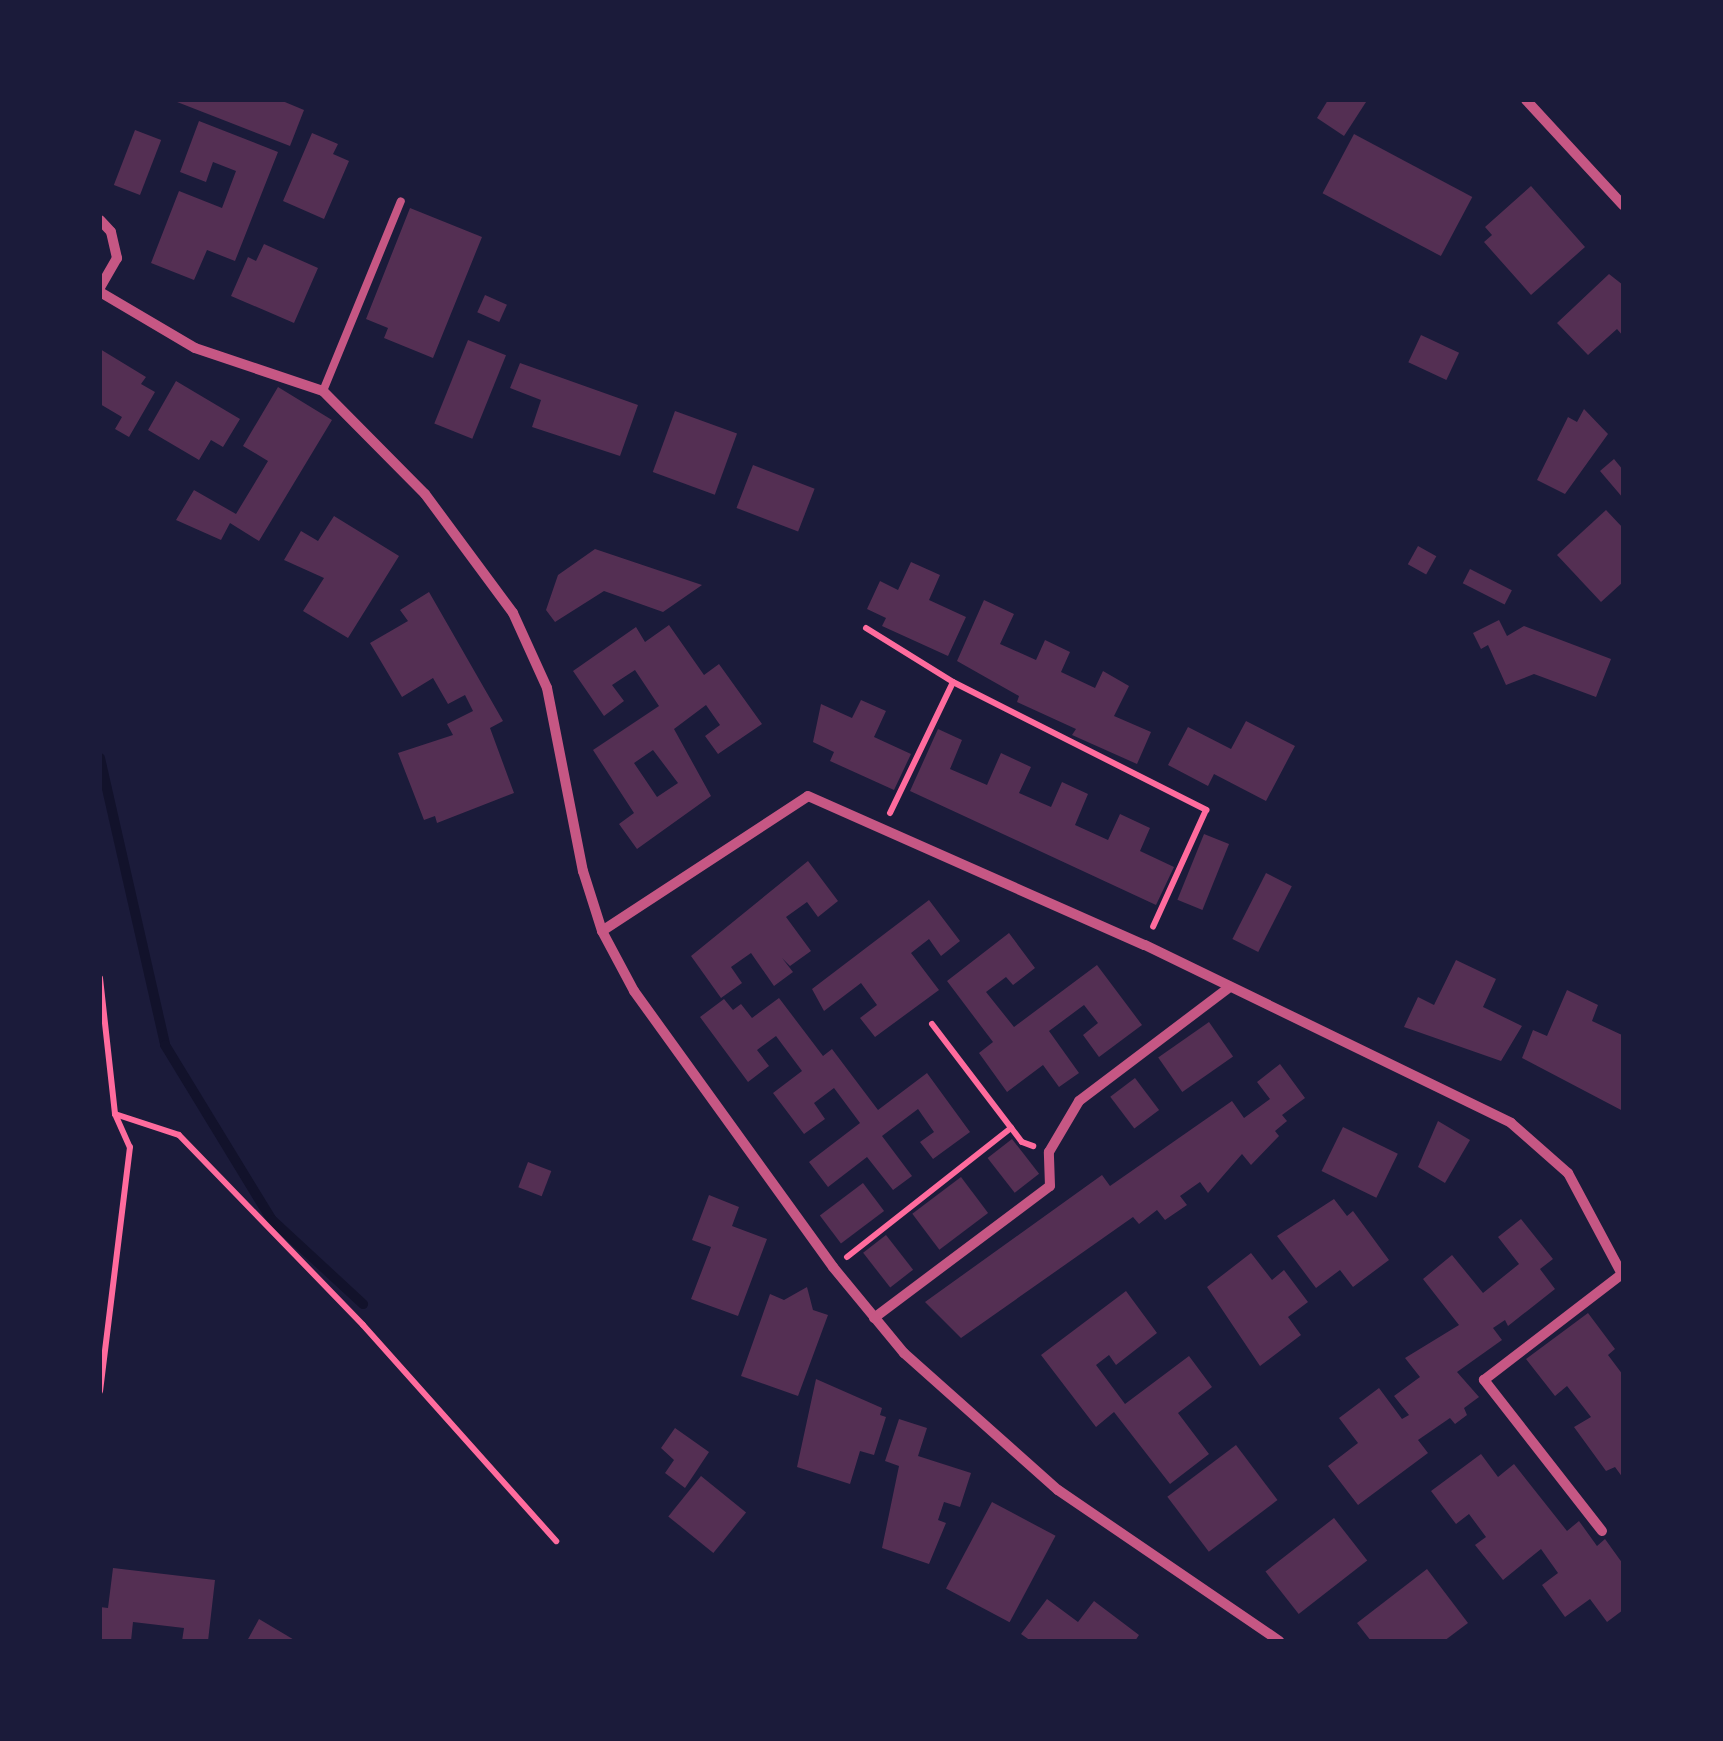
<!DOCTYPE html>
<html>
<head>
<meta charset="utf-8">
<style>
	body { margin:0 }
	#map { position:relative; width:1723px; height:1741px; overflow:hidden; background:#1b1b3a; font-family:Merriweather,serif }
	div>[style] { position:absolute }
	.stream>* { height:10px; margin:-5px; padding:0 5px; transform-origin:5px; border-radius:5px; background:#12122b }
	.building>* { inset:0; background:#542f53; transform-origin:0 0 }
	.path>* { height:6px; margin:-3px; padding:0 3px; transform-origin:3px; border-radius:3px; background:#ff6b9d }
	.service>* { height:8px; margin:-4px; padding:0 4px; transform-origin:4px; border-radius:4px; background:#c65784 }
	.minor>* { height:10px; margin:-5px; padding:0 5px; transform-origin:5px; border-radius:5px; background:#c65784 }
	span { translate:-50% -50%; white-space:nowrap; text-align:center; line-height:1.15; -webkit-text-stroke:9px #1b1b3a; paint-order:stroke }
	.frame { position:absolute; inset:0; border:102px solid #1b1b3a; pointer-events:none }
</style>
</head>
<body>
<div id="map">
	<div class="stream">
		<i style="left:100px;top:758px;width:294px;rotate:77.2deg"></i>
		<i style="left:165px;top:1045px;width:205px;rotate:58.6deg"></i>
		<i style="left:272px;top:1220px;width:124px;rotate:42.7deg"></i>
	</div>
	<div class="building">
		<i style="clip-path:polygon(172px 100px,280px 100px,304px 110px,290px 146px)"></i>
		<i style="clip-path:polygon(1328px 100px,1366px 102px,1344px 136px,1317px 118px)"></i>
		<i style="clip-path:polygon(199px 121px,278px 152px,235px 261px,207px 250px,194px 280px,151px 263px,179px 191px,222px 208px,236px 171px,213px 162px,206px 182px,180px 172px)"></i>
		<i style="left:135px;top:130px;width:28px;height:59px;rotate:21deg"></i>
		<i style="clip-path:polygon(312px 133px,338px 144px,333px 154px,349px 161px,324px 219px,283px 201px)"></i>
		<i style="left:1354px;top:134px;width:134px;height:67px;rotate:28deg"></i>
		<i style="clip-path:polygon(1531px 186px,1585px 247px,1531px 295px,1484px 242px,1492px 235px,1485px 227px)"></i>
		<i style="clip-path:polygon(410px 208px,482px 237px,433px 358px,384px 338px,388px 328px,366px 319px)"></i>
		<i style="clip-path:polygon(264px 244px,318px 268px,294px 323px,231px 296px,248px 257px,256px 261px)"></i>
		<i style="clip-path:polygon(1609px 274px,1623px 285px,1623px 336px,1617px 329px,1588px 355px,1557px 323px)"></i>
		<i style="left:485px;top:295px;width:24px;height:19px;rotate:24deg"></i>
		<i style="left:1421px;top:335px;width:42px;height:30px;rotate:25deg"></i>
		<i style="left:468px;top:340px;width:41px;height:90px;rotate:22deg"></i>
		<i style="clip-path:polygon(100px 349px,146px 377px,141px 384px,155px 392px,129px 437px,115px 429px,122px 417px,100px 404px)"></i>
		<i style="clip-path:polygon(520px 363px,638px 405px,620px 456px,532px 427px,541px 400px,510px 388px)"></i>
		<i style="clip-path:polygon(176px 381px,240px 419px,223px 447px,211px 440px,199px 460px,148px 430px)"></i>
		<i style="clip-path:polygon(278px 387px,332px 420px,259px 541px,230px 523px,221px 540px,176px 520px,194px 490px,236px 514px,268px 461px,243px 446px)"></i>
		<i style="clip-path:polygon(1584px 409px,1608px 434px,1565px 494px,1537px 480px,1568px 417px,1577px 422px)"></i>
		<i style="left:675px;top:411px;width:66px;height:65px;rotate:20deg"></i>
		<i style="clip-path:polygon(1614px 459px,1623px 470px,1623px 498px,1600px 471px)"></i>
		<i style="left:753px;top:465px;width:66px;height:46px;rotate:21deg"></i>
		<i style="clip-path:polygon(1606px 510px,1623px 528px,1623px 582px,1601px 602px,1557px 555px)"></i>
		<i style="clip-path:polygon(334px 516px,399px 556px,348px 638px,303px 611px,324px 578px,284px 560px,301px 531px,318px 541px)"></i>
		<i style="left:1418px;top:546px;width:21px;height:21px;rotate:29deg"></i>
		<i style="clip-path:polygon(595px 549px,702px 585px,663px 612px,604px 591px,555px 622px,546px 610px,558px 575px)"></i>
		<i style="clip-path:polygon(911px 562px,940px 575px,929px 600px,966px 617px,948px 656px,882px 626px,886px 618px,867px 609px,880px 581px,898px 590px)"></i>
		<i style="left:1470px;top:569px;width:47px;height:16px;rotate:27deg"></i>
		<i style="clip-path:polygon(429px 592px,503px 721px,490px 728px,514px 793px,437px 823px,435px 816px,424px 820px,398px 753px,453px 735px,447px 724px,473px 711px,465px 695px,448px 704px,433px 678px,402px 697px,370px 643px,408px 621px,400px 610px)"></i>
		<i style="clip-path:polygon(984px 600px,1014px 614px,1000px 644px,1036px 660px,1045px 640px,1070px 652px,1061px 672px,1095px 688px,1103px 671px,1129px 686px,1114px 716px,1151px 732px,1137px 764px,1072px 735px,1076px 729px,1017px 702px,1019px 696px,957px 661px)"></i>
		<i style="clip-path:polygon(1499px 620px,1507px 636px,1524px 626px,1611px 659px,1596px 697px,1534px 674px,1506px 685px,1488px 645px,1481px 649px,1473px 633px)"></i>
		<i style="clip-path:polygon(evenodd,669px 625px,704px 675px,719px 664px,762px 724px,718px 754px,705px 736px,720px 725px,706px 705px,674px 729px,711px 796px,637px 849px,619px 824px,634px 813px,593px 750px,659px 706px,635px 670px,612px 685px,624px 701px,604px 716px,573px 671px,636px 627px,645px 642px,669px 625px,653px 750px,678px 783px,657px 797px,634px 763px,653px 750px)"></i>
		<i style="clip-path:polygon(861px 700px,886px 711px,874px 737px,911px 754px,894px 790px,830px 761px,834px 752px,813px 742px,821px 704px,852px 718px)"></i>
		<i style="clip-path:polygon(1246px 721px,1295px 746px,1266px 801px,1214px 774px,1208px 786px,1168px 765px,1188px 727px,1231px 749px)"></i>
		<i style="clip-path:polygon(938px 729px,962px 740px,950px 769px,987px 785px,1001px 753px,1031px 767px,1019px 793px,1051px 807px,1062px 782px,1088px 794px,1075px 825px,1108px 840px,1120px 814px,1150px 828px,1140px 851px,1174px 867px,1156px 905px,910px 791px)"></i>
		<i style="left:1204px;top:834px;width:27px;height:71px;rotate:22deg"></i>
		<i style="clip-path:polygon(808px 861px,838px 901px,818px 917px,807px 902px,786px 917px,811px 951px,790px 966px,782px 958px,793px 972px,774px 986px,751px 953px,731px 967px,742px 983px,721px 998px,691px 956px)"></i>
		<i style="left:1266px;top:873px;width:29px;height:74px;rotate:27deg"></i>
		<i style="clip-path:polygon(929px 900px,960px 941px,941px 956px,929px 939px,911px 953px,939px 990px,875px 1037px,860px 1018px,877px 1005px,861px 983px,824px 1011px,812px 989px)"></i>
		<i style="clip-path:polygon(1009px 933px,1035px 968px,1013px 985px,1006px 977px,986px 992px,1014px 1027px,1097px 965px,1142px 1025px,1099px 1057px,1083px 1035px,1098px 1023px,1084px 1005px,1049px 1031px,1079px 1073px,1059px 1087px,1043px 1065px,1007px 1092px,979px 1053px,993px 1042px,947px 981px)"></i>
		<i style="clip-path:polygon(1456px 960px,1496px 979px,1483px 1007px,1522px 1026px,1501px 1061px,1404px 1027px,1418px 997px,1434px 1005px)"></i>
		<i style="clip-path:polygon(1567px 990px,1598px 1005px,1592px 1021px,1622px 1035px,1623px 1111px,1522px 1058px,1533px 1030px,1547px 1036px)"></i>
		<i style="clip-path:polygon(779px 998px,823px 1056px,832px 1049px,878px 1110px,927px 1073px,970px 1132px,933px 1159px,920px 1142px,934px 1132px,918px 1109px,882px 1136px,912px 1176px,893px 1190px,867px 1157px,828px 1187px,809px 1162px,860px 1123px,834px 1088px,814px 1103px,825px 1119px,804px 1134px,773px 1093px,802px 1071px,776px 1036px,757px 1050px,769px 1066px,748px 1082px,700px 1017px,724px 999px,733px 1010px,741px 1004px,752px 1018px)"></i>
		<i style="left:1209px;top:1022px;width:42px;height:62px;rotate:55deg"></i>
		<i style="clip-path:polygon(1280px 1064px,1305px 1098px,1282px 1115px,1287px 1121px,1275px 1131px,1279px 1136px,1251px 1165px,1242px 1154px,1208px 1193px,1200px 1182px,1180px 1196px,1187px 1205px,1165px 1220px,1157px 1210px,1139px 1224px,1133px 1217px,961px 1338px,925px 1302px,1102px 1175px,1110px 1186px,1232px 1101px,1244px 1118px,1270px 1099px,1257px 1082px)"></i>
		<i style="left:1135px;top:1078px;width:40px;height:31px;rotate:53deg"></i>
		<i style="clip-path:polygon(1438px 1121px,1470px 1140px,1445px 1183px,1418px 1167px)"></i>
		<i style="left:1343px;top:1127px;width:61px;height:49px;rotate:26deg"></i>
		<i style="left:1012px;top:1139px;width:44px;height:31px;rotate:52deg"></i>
		<i style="left:528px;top:1162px;width:25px;height:27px;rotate:21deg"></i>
		<i style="left:961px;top:1177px;width:45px;height:61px;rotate:53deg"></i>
		<i style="left:863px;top:1183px;width:35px;height:54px;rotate:53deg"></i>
		<i style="clip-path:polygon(709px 1195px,739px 1207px,732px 1226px,767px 1239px,738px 1316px,691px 1299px,711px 1247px,692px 1240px)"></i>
		<i style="clip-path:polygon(1334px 1199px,1347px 1216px,1353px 1211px,1389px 1260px,1353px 1287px,1340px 1270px,1316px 1288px,1277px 1236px)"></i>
		<i style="clip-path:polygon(1521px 1219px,1553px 1259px,1540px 1269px,1555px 1289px,1508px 1326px,1505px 1320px,1493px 1328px,1502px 1340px,1457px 1372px,1479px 1397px,1464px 1408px,1467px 1415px,1455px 1424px,1450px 1418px,1418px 1440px,1428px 1453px,1358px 1505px,1328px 1466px,1358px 1443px,1339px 1418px,1379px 1388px,1402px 1419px,1409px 1415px,1394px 1396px,1420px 1377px,1405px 1358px,1459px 1325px,1423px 1279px,1452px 1255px,1483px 1293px,1519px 1264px,1498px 1237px)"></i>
		<i style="left:886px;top:1235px;width:44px;height:29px;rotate:52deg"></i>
		<i style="clip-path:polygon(1251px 1253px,1272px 1280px,1284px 1270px,1308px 1302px,1288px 1317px,1301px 1335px,1260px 1366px,1207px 1287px)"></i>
		<i style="clip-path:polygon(807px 1287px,813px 1310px,828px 1315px,798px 1396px,741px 1376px,770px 1294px,784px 1300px)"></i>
		<i style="clip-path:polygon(1126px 1291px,1157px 1333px,1116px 1365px,1109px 1355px,1096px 1365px,1125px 1404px,1189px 1356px,1212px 1387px,1178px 1413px,1209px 1454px,1170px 1484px,1114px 1412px,1096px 1427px,1041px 1355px)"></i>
		<i style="clip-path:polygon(1588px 1313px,1615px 1349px,1608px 1355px,1623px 1375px,1623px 1478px,1615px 1467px,1606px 1471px,1574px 1427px,1591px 1417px,1567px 1386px,1555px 1396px,1526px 1359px)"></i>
		<i style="clip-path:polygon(816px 1379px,882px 1408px,880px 1415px,886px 1417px,874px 1455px,860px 1451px,850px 1484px,797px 1467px)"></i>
		<i style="clip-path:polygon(899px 1419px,927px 1428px,918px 1456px,971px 1473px,960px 1507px,944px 1502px,938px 1520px,946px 1523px,929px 1564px,882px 1548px,899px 1466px,885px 1461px)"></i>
		<i style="clip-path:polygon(675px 1428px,709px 1452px,685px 1488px,665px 1473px,674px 1460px,661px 1448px)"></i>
		<i style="left:1236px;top:1445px;width:69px;height:86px;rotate:53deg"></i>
		<i style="clip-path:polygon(1481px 1454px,1498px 1477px,1514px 1464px,1567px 1531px,1579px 1521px,1597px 1546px,1605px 1539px,1623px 1564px,1623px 1610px,1607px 1622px,1590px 1599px,1565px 1617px,1542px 1585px,1558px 1573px,1541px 1549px,1503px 1580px,1475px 1545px,1486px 1537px,1469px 1514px,1456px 1524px,1431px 1491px)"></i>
		<i style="left:701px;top:1476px;width:58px;height:52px;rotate:39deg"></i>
		<i style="left:992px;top:1502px;width:72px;height:98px;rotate:28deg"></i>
		<i style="left:1334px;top:1518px;width:54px;height:87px;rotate:52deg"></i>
		<i style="clip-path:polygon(113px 1568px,215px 1580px,208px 1641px,182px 1641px,184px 1628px,133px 1622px,131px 1641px,100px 1641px,100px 1607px,108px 1608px)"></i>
		<i style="clip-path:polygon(1427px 1569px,1468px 1623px,1444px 1641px,1371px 1641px,1357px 1623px)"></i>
		<i style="clip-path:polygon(1047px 1599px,1078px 1622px,1094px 1601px,1139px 1635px,1135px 1641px,1031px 1641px,1021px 1634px)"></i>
		<i style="clip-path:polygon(259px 1619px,296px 1641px,247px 1641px)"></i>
	</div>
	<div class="path">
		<i style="left:866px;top:628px;width:102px;rotate:31.8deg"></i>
		<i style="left:890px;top:813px;width:145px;rotate:-64.3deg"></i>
		<i style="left:953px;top:682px;width:284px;rotate:26.8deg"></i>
		<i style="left:1206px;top:810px;width:128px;rotate:114.4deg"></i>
		<i style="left:100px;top:978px;width:137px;rotate:83.7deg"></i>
		<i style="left:115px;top:1114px;width:36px;rotate:66deg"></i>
		<i style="left:130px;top:1147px;width:246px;rotate:97deg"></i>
		<i style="left:932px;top:1024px;width:148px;rotate:52.7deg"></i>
		<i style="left:1022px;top:1142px;width:12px;rotate:20deg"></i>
		<i style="left:115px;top:1114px;width:67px;rotate:18.2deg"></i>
		<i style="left:179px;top:1135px;width:264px;rotate:45.9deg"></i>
		<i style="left:363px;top:1325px;width:290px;rotate:48.2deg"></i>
		<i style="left:847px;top:1257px;width:209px;rotate:-38.2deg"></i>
	</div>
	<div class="service">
		<i style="left:323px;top:391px;width:205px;rotate:-67.7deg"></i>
	</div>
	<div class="minor">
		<i style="left:1526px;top:100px;width:143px;rotate:47.3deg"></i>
		<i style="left:100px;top:220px;width:16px;rotate:47deg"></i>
		<i style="left:111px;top:232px;width:27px;rotate:77deg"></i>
		<i style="left:117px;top:258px;width:34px;rotate:120deg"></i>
		<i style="left:100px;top:292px;width:110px;rotate:30.5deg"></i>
		<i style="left:195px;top:348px;width:135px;rotate:18.6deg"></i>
		<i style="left:323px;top:391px;width:145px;rotate:45.3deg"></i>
		<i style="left:425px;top:494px;width:148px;rotate:53.5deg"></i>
		<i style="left:513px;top:613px;width:82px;rotate:65.6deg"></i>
		<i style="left:547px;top:688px;width:187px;rotate:78.9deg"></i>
		<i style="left:583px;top:871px;width:63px;rotate:72.4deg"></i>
		<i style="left:602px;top:931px;width:68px;rotate:61.9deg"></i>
		<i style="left:634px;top:991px;width:340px;rotate:54.2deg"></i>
		<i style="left:833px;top:1267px;width:112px;rotate:50.5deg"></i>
		<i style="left:904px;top:1353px;width:206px;rotate:41.7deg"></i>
		<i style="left:1058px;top:1490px;width:268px;rotate:34.3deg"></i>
		<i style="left:602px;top:931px;width:246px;rotate:-33.2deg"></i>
		<i style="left:808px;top:796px;width:368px;rotate:23.9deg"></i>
		<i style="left:1145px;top:945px;width:407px;rotate:25.9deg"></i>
		<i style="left:1511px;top:1123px;width:76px;rotate:41.3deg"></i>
		<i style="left:1568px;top:1173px;width:117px;rotate:61.9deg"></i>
		<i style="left:874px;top:1318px;width:220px;rotate:-36.9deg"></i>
		<i style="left:1050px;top:1186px;width:34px;rotate:-92deg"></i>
		<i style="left:1049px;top:1152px;width:59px;rotate:-59.5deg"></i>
		<i style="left:1079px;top:1101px;width:189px;rotate:-37.1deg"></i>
		<i style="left:1602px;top:1531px;width:192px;rotate:-128deg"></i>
		<i style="left:1484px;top:1380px;width:174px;rotate:-37.5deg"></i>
	</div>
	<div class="frame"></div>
</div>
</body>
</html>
